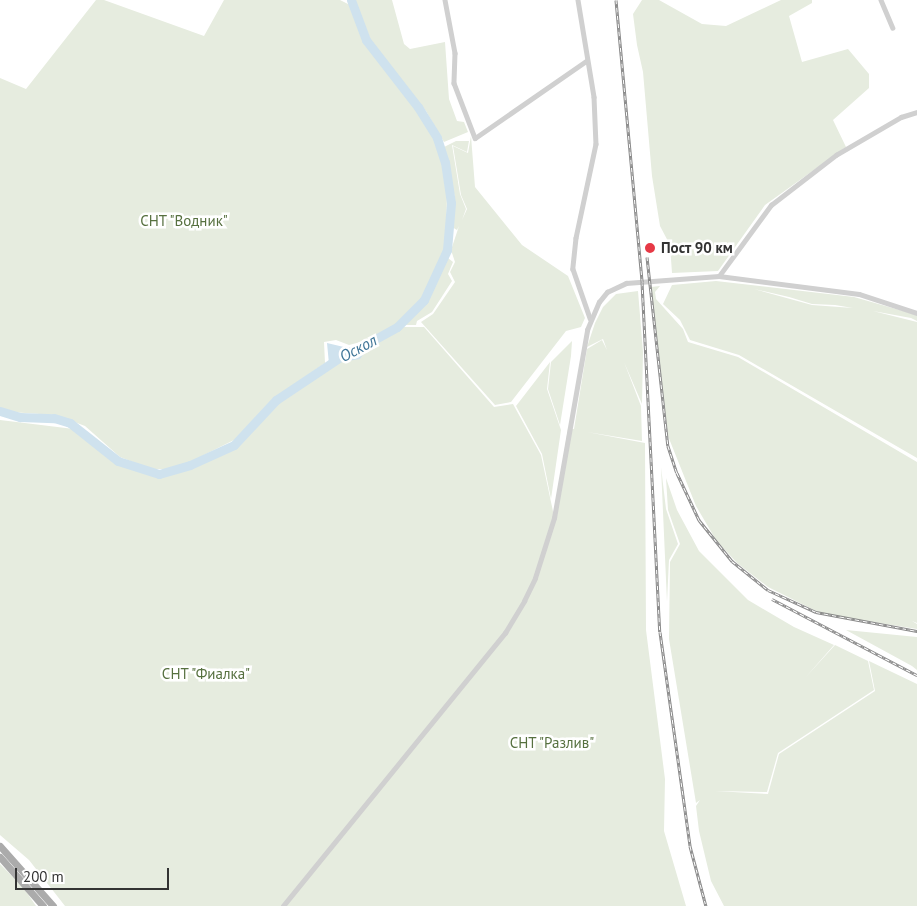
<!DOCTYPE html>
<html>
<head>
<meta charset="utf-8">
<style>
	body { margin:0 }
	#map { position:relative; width:917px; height:906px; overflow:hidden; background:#fff; font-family:"PT Sans",sans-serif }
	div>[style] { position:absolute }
	.green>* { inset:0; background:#e6ecdf }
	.water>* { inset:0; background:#cfe2ee }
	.river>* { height:9px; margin:-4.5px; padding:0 4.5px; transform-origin:4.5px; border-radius:4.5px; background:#cfe2ee }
	.street>* { height:4.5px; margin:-2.25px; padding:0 2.25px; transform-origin:2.25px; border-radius:2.25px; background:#d0d0d0 }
	.primary>* { height:7px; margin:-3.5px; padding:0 3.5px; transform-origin:3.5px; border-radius:3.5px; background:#ababab }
	.rail>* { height:3px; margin-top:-1.5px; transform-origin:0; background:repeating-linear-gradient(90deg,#fff 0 4px,#888 0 8px); box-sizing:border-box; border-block:1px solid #888 }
	.dots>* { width:14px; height:14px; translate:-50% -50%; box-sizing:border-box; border:2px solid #fff; border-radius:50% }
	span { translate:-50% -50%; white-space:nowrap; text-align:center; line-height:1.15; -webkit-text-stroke:5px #fff; paint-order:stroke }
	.park-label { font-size:15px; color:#56703f }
	.poi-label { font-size:15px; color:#333; font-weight:700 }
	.left { translate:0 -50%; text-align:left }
	.water-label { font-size:16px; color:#3f7597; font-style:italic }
	.scale { position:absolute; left:15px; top:868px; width:154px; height:22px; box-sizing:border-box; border:2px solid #333; border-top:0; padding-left:6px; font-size:15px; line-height:18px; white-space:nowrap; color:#333; -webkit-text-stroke:4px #fff; paint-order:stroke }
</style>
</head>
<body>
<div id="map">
	<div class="green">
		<i style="clip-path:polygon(96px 0,104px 0,204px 36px,224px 0,340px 0,350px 5px,364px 41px,416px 107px,439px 149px,447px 190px,446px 249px,422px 298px,391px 329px,372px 339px,349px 345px,336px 340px,324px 342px,325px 363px,274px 398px,240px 437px,190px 462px,167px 469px,151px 469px,120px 457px,85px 426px,56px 415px,10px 412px,0 408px,0 78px,26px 89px)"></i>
		<i style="clip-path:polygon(355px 0,392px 0,404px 44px,410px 49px,445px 42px,449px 99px,457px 121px,464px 122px,468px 132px,444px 142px,426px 111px,371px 41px)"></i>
		<i style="clip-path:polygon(642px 0,659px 0,702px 24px,726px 26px,781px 0,812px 0,812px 3px,789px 16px,802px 62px,848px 49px,869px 74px,869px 88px,833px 120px,846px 147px,765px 205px,718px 271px,672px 273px,670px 245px,660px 226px,652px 176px,643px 72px,637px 45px,633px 14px)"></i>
		<i style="clip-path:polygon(471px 136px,475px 187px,522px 245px,568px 276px,585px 318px,581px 327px,566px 331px,511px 402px,495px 405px,421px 322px,433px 314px,455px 282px,450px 272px,455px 262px,451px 250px,459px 226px,457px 230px,452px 227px,455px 198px,444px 147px,456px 141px,469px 141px,467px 152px,452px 145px,460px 194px,466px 209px,462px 220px,467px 209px,461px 195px,453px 146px,468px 153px)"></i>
		<i style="clip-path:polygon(448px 258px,453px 262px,448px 274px,452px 281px,432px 312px,417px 321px,416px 325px,402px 325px,430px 294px)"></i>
		<i style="clip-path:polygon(evenodd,716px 281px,854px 297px,917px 315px,917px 321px,911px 318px,873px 311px,917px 322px,917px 458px,739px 355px,690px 340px,680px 320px,663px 304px,672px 285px,716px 281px,754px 289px,789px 297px,812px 304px,835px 305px,853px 308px,812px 305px,754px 289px)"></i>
		<i style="clip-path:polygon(660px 286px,655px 292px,656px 299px,683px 329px,688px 342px,738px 357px,917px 462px,917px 623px,912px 621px,917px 624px,917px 629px,822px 614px,768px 587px,737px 563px,716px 540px,696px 506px,668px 436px,651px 287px)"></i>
		<i style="clip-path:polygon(638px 291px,643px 352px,642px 404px,624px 362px,641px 406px,642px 441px,587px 432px,645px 443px,646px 630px,665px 779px,664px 831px,686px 906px,65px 906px,29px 860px,0 835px,0 420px,82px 430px,118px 461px,150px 472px,168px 472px,234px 445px,276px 400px,332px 362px,397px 327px,424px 327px,494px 407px,513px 404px,541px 455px,554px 516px,568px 428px,574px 429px,587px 349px,602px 340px,607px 350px,603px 339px,587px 347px,595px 323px,603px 307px,616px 294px)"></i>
		<i style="clip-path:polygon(572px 341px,571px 356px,560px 425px,548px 389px,551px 362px)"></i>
		<i style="clip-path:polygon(550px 362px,547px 389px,561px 430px,551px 499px,542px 454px,516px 406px)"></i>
		<i style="clip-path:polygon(661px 467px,666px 509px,678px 544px,669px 560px,667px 602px)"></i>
		<i style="clip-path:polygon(666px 478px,677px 510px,699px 551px,748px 600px,794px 627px,834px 645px,805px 678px,835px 645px,868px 661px,874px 690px,778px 753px,767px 792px,715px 791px,768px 794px,779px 754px,875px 691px,869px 661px,917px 684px,917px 906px,724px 906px,711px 881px,699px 831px,696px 806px,700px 800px,696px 803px,669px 639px,670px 562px,680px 544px,668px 510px)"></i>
		<i style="clip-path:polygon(846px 630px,917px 637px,917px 670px,912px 666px)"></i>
		<i style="clip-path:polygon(0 864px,23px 887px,36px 906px,0 906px)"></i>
	</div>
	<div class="water">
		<i style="clip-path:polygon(372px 341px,360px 359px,329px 364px,327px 343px,348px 348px)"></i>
	</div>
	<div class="river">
		<i style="left:351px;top:0;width:43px;rotate:69.4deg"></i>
		<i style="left:366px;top:40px;width:85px;rotate:52.2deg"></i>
		<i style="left:418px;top:107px;width:36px;rotate:58deg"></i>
		<i style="left:437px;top:138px;width:25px;rotate:72deg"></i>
		<i style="left:445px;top:162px;width:41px;rotate:81.7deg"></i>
		<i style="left:451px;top:203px;width:47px;rotate:94.9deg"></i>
		<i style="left:447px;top:250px;width:55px;rotate:114.7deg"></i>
		<i style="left:424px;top:300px;width:38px;rotate:135deg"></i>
		<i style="left:397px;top:327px;width:39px;rotate:151deg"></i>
		<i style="left:0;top:411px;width:21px;rotate:17deg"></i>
		<i style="left:20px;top:417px;width:34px;rotate:2deg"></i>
		<i style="left:54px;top:418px;width:17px;rotate:17deg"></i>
		<i style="left:70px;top:423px;width:61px;rotate:38.4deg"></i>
		<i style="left:118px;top:461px;width:43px;rotate:17.6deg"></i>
		<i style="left:159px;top:474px;width:32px;rotate:-16deg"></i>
		<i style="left:190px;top:465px;width:48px;rotate:-24.4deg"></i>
		<i style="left:234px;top:445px;width:62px;rotate:-47deg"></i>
		<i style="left:276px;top:400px;width:76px;rotate:-33.7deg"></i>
	</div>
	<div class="street">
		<i style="left:445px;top:0;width:54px;rotate:79.3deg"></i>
		<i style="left:455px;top:53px;width:30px;rotate:92deg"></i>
		<i style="left:454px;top:83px;width:59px;rotate:69.1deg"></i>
		<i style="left:475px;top:138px;width:135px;rotate:-34.7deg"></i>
		<i style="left:578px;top:0;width:98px;rotate:80.6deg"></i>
		<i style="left:594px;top:97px;width:47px;rotate:87.6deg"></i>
		<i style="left:596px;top:144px;width:96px;rotate:102deg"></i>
		<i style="left:576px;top:238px;width:31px;rotate:96deg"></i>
		<i style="left:573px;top:269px;width:52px;rotate:70.9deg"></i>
		<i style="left:881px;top:0;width:30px;rotate:67deg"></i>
		<i style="left:719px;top:276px;width:88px;rotate:-53.8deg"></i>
		<i style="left:771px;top:205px;width:82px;rotate:-37.6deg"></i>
		<i style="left:836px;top:155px;width:75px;rotate:-30.3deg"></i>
		<i style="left:901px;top:117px;width:17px;rotate:-17deg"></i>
		<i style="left:283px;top:906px;width:352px;rotate:-50.9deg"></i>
		<i style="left:505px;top:633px;width:37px;rotate:-59deg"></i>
		<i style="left:524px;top:601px;width:25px;rotate:-64deg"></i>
		<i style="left:535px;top:578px;width:63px;rotate:-72.4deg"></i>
		<i style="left:554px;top:518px;width:191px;rotate:-80deg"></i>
		<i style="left:587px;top:330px;width:30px;rotate:-67deg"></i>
		<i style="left:599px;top:302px;width:13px;rotate:-51deg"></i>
		<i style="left:607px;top:292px;width:21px;rotate:-25deg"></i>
		<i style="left:626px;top:283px;width:93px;rotate:-4.3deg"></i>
		<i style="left:719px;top:276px;width:141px;rotate:7.3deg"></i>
		<i style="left:859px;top:294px;width:61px;rotate:18.1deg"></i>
	</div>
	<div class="primary">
		<i style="left:0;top:846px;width:80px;rotate:48.5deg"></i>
		<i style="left:0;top:857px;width:65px;rotate:48.7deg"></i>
	</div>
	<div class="rail">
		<i style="left:616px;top:0;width:283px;rotate:84.7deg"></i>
		<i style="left:642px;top:282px;width:350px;rotate:87.1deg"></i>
		<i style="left:660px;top:632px;width:216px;rotate:82deg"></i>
		<i style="left:690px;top:846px;width:62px;rotate:75.1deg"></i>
		<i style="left:647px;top:257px;width:190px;rotate:83.7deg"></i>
		<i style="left:668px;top:446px;width:28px;rotate:72deg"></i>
		<i style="left:677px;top:473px;width:52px;rotate:64.9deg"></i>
		<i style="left:699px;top:520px;width:53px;rotate:51.2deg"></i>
		<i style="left:732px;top:561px;width:46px;rotate:38.9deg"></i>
		<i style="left:768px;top:590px;width:53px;rotate:24.6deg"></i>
		<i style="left:816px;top:612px;width:103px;rotate:10.7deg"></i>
		<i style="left:772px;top:599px;width:164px;rotate:27.7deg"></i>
	</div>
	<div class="dots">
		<i style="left:650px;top:248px;background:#e63946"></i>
	</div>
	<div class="park-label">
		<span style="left:184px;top:221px">СНТ "Водник"</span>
		<span style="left:206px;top:674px">СНТ "Фиалка"</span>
		<span style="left:552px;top:743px">СНТ "Разлив"</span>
	</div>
	<div class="poi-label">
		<span class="left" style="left:661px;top:248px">Пост 90 км</span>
	</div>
	<div class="water-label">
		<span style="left:358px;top:348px;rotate:-28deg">Оскол</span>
	</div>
	<div class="scale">200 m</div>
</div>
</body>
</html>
